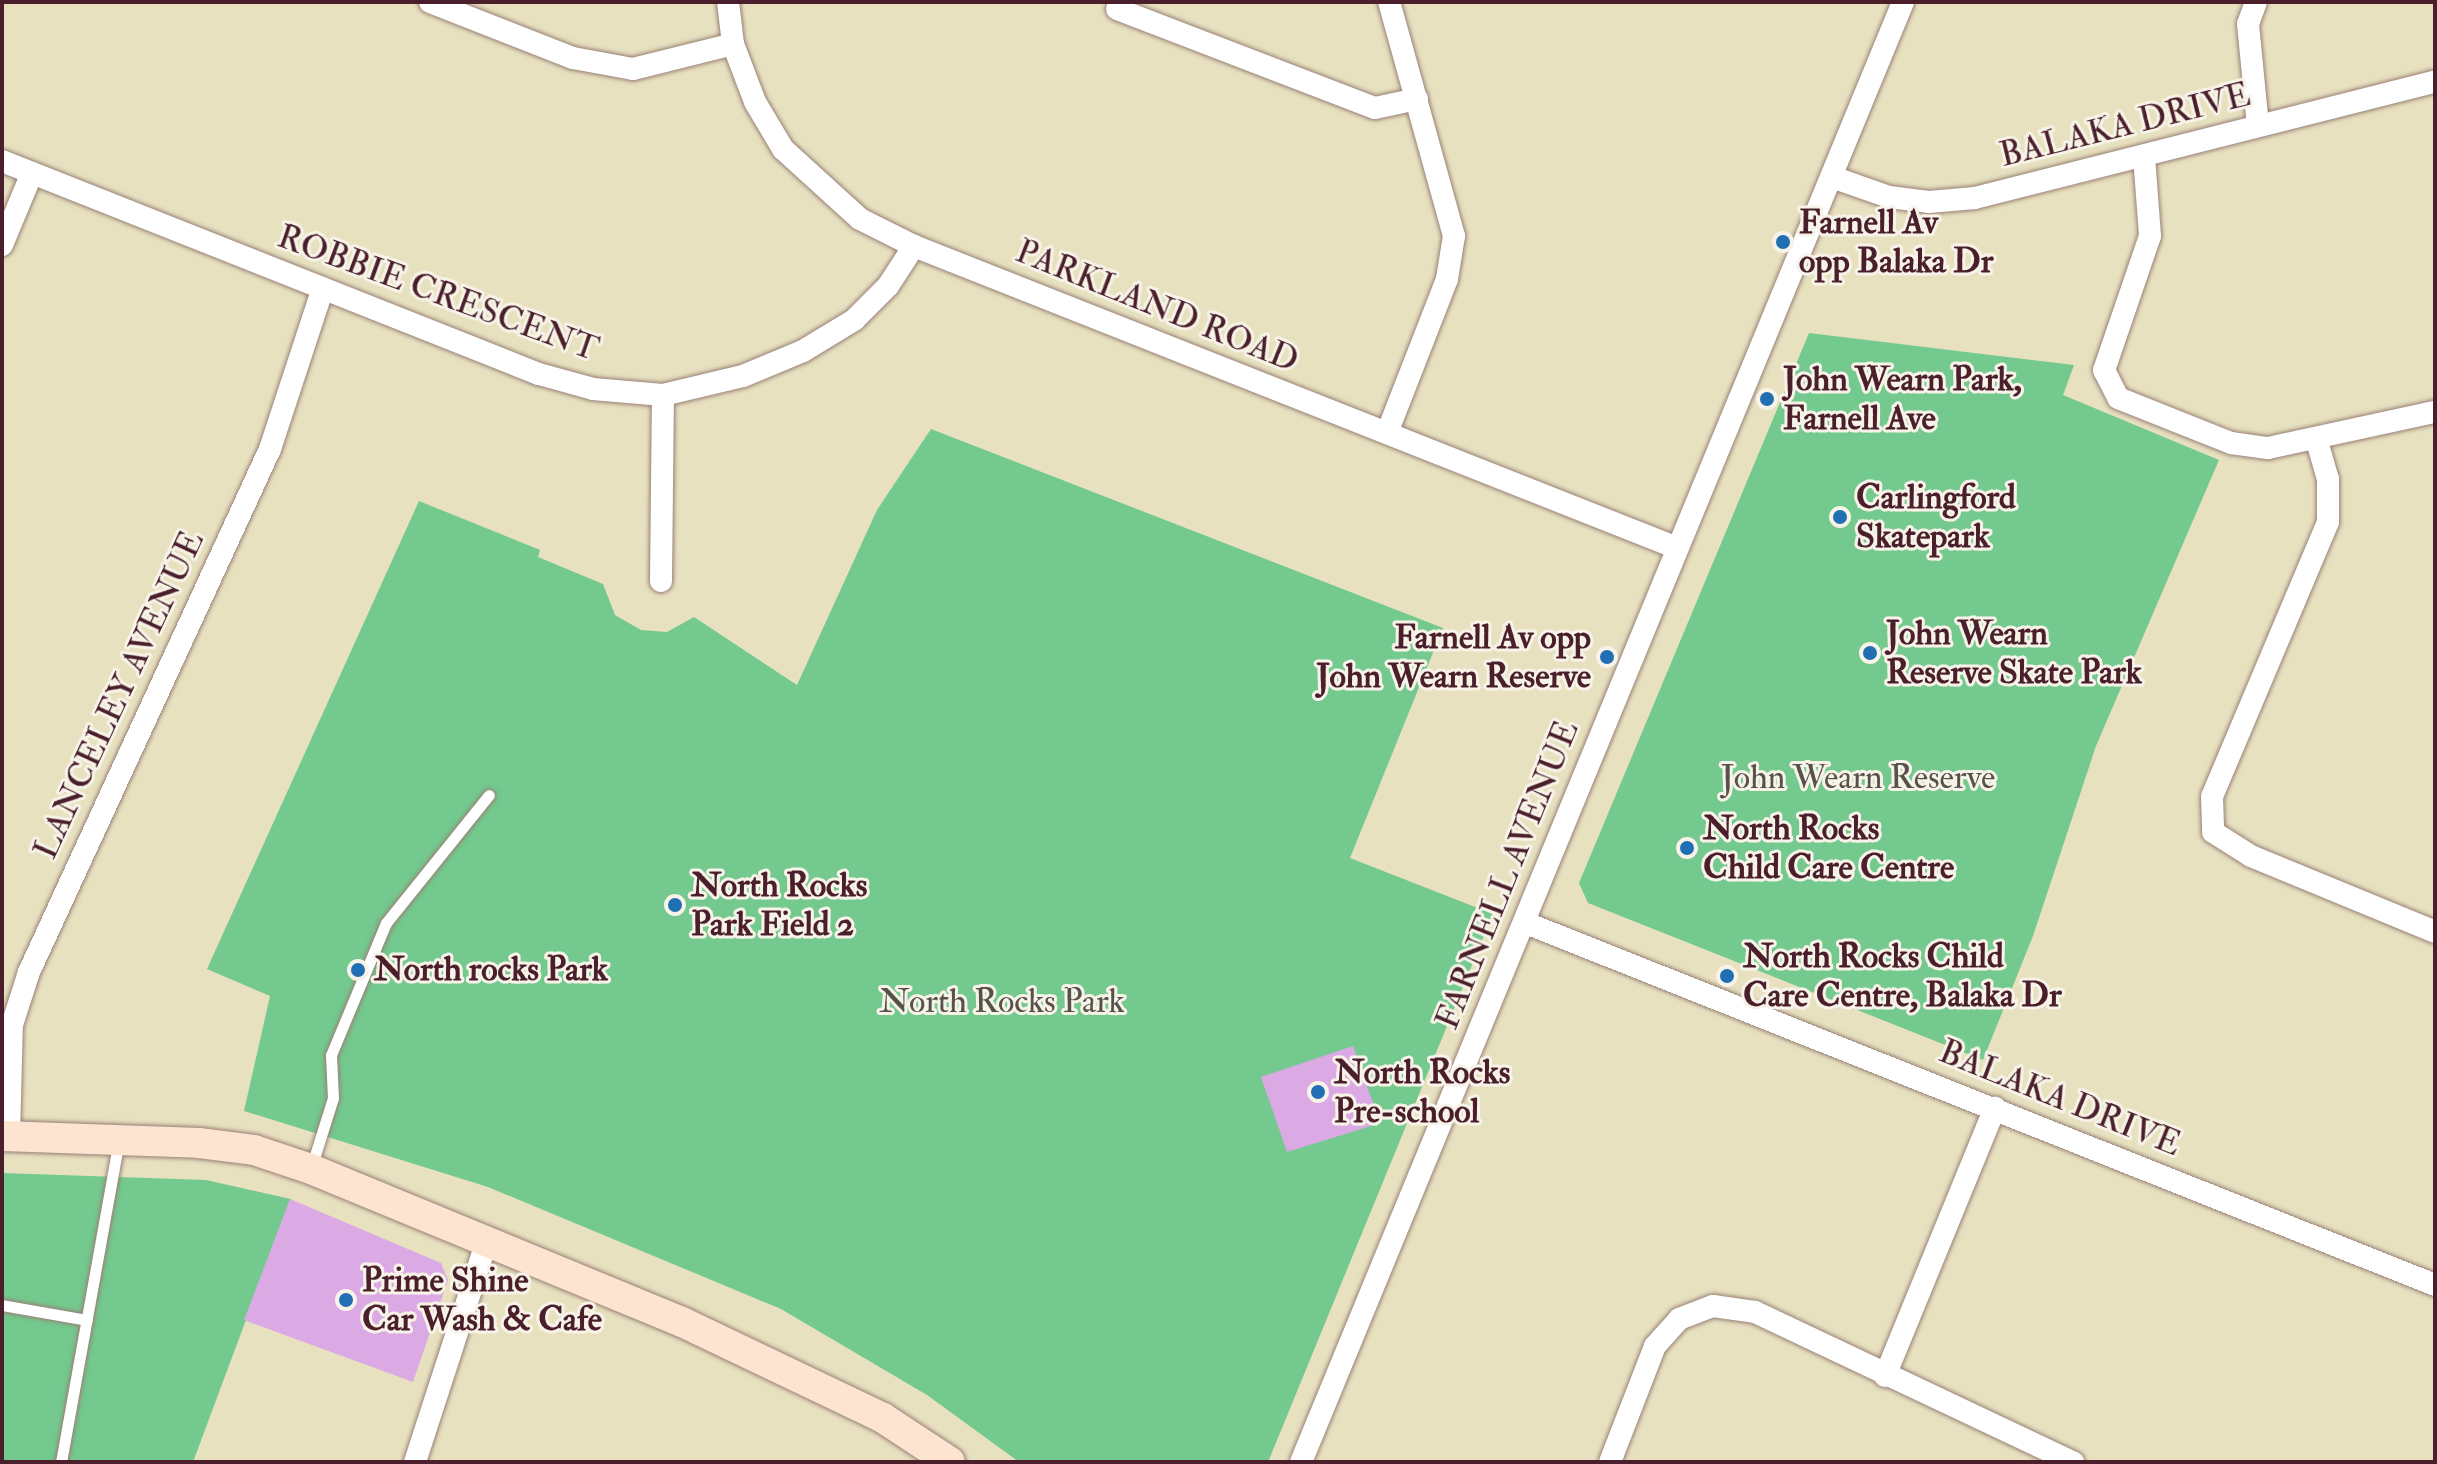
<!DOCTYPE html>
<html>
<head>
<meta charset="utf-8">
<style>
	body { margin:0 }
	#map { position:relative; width:2437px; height:1464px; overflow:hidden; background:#e8e1c0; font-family:"IM FELL Double Pica",serif }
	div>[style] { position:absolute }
	.green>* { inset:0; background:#73c98e }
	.building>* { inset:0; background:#dbaae5 }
	.roads { filter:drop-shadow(0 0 2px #998076) drop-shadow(0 0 2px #998076) }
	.service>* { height:11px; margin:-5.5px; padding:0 5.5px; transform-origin:5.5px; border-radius:5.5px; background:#fff }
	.minor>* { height:22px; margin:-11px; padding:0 11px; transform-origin:11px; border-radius:11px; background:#fff }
	.secondary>* { height:30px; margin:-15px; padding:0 15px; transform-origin:15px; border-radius:15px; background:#fde4d1 }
	.dots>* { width:22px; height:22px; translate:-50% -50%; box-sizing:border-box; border:4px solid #f7f3e8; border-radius:50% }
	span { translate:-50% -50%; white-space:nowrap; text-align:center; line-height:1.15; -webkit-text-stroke:6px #f7f3e8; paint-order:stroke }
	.street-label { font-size:34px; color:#4a1f2b }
	.poi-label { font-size:34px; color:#4a1f2b; font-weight:700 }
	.left { translate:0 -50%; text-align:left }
	.right { translate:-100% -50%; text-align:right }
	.park-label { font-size:34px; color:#565249 }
	.frame { position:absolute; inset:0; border:4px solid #4a1f2b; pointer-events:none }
</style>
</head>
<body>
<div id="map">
	<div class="green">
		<i style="clip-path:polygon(1809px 333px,2074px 365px,2063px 395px,2219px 460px,2096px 746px,2033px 936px,1983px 1060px,1588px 903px,1579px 883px)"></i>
		<i style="clip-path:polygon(931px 429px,1443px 628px,1350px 858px,1493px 914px,1268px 1462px,1019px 1462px,927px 1395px,781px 1309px,488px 1187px,244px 1111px,270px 996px,207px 969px,419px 501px,540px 550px,538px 557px,603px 584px,615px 615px,641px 630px,667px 632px,694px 617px,797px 685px,877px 510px)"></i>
		<i style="clip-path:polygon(2px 1173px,206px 1180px,291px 1199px,193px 1462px,2px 1462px)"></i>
	</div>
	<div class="building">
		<i style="clip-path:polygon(1353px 1046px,1374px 1106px,1365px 1110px,1371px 1126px,1287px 1152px,1261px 1077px)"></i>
		<i style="clip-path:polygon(290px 1199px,441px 1263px,448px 1280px,413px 1382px,244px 1320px)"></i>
	</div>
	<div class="roads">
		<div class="service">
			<i style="left:311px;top:1168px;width:73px;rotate:-72.6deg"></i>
			<i style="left:333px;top:1098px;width:43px;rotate:-92.7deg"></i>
			<i style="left:331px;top:1055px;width:143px;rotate:-67.4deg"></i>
			<i style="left:386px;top:923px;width:164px;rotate:-51.2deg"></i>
			<i style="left:2px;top:1305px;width:86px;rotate:10deg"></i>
			<i style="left:61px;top:1462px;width:323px;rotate:-79.8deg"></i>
		</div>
		<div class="minor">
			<i style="left:430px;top:2px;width:154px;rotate:21.4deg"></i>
			<i style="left:573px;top:58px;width:61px;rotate:10.4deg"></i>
			<i style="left:633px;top:69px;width:103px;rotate:-14deg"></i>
			<i style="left:728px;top:2px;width:42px;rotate:83.2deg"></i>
			<i style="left:733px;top:44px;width:62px;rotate:69.2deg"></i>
			<i style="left:755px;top:102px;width:55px;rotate:59.2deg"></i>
			<i style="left:783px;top:149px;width:104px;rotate:42.3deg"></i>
			<i style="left:860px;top:219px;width:60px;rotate:26.6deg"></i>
			<i style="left:914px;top:246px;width:821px;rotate:21.59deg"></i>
			<i style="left:2256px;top:2px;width:23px;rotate:110deg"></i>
			<i style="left:2248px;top:24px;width:102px;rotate:84.4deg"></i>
			<i style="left:1117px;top:9px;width:276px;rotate:21deg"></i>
			<i style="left:1375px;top:108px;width:43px;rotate:-12.1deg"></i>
			<i style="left:2144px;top:156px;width:80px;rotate:85.7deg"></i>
			<i style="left:2150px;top:236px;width:142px;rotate:108.9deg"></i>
			<i style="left:2104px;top:370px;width:31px;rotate:63deg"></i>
			<i style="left:2118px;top:398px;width:122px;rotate:21.7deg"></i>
			<i style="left:2231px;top:443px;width:37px;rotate:8deg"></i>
			<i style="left:2268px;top:448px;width:171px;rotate:-12.2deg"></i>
			<i style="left:2px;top:161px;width:578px;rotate:21.64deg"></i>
			<i style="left:539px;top:374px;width:56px;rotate:15.5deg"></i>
			<i style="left:593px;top:389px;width:70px;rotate:4.9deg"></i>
			<i style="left:663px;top:395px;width:82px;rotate:-13.4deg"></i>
			<i style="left:743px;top:376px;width:65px;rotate:-22.6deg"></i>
			<i style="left:803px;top:351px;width:60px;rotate:-31.3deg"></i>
			<i style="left:854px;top:320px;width:48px;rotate:-45deg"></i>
			<i style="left:888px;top:286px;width:48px;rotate:-57deg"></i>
			<i style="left:1832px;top:177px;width:60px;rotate:19.3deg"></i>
			<i style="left:1889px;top:197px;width:40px;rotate:7.1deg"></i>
			<i style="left:1929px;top:202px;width:46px;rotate:-5deg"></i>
			<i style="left:1975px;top:198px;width:474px;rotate:-14.2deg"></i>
			<i style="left:2px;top:245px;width:78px;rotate:-67.4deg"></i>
			<i style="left:1387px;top:433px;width:165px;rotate:-68.7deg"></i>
			<i style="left:1447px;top:279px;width:44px;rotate:-80.8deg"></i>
			<i style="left:1454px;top:236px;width:243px;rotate:-105.5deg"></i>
			<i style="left:2317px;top:441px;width:40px;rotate:74deg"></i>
			<i style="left:2328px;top:479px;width:43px;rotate:90deg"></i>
			<i style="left:2328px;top:522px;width:298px;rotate:112.9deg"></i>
			<i style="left:2212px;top:797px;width:35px;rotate:88deg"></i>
			<i style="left:2213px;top:832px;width:45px;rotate:32.3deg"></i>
			<i style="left:2251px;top:856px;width:199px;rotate:22.4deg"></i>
			<i style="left:661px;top:581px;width:186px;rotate:-89.4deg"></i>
			<i style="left:1526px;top:923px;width:978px;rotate:21.71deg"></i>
			<i style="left:9px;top:1136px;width:111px;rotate:-88.5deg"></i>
			<i style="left:12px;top:1025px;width:56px;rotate:-72.2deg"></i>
			<i style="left:29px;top:972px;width:576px;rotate:-65.26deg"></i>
			<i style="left:270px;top:449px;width:169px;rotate:-71.8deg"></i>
			<i style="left:1885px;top:1376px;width:290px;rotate:-67.7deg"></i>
			<i style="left:415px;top:1462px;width:232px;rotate:-72deg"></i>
			<i style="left:1301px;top:1462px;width:1579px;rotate:-67.59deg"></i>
			<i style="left:1610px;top:1462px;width:124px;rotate:-68.8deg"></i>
			<i style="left:1655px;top:1346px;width:36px;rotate:-48deg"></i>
			<i style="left:1679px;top:1319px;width:36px;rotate:-21deg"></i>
			<i style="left:1713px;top:1306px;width:42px;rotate:8.1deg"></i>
			<i style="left:1755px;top:1312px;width:352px;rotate:25.3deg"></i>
		</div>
		<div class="secondary">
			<i style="left:2px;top:1136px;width:197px;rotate:2deg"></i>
			<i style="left:199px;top:1143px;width:55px;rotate:7.3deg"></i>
			<i style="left:254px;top:1150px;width:60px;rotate:18.4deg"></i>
			<i style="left:311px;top:1169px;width:401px;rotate:22.4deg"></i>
			<i style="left:682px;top:1322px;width:223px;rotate:25.5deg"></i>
			<i style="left:883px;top:1418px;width:80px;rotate:33.3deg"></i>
		</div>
	</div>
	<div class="dots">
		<i style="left:1783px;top:242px;background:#1f6fb2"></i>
		<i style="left:1767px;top:399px;background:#1f6fb2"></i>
		<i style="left:1840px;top:517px;background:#1f6fb2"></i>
		<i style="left:1870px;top:653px;background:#1f6fb2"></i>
		<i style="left:1607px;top:657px;background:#1f6fb2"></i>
		<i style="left:1687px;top:848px;background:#1f6fb2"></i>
		<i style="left:675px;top:905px;background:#1f6fb2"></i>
		<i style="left:358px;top:970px;background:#1f6fb2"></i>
		<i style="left:1727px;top:976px;background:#1f6fb2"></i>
		<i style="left:1318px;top:1092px;background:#1f6fb2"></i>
		<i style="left:346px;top:1300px;background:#1f6fb2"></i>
	</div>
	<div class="street-label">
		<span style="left:2125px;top:125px;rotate:-14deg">BALAKA DRIVE</span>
		<span style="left:438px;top:293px;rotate:20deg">ROBBIE CRESCENT</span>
		<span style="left:1157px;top:306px;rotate:22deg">PARKLAND ROAD</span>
		<span style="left:119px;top:695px;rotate:-65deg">LANCELEY AVENUE</span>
		<span style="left:1507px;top:875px;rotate:-68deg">FARNELL AVENUE</span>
		<span style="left:2060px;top:1098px;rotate:22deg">BALAKA DRIVE</span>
	</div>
	<div class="poi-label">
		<span class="left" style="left:1799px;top:242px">Farnell Av<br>opp Balaka Dr</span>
		<span class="left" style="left:1783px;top:399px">John Wearn Park,<br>Farnell Ave</span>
		<span class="left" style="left:1856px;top:517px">Carlingford<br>Skatepark</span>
		<span class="left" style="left:1886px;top:653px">John Wearn<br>Reserve Skate Park</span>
		<span class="right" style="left:1591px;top:657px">Farnell Av opp<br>John Wearn Reserve</span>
		<span class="left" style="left:1703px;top:848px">North Rocks<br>Child Care Centre</span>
		<span class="left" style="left:691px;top:905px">North Rocks<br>Park Field 2</span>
		<span class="left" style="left:1743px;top:976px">North Rocks Child<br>Care Centre, Balaka Dr</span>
		<span class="left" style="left:374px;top:970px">North rocks Park</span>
		<span class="left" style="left:1334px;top:1092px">North Rocks<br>Pre-school</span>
		<span class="left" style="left:362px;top:1300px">Prime Shine<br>Car Wash &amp; Cafe</span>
	</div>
	<div class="park-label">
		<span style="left:1858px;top:778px">John Wearn Reserve</span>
		<span style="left:1002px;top:1002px">North Rocks Park</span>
	</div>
	<div class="frame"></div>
</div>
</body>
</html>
